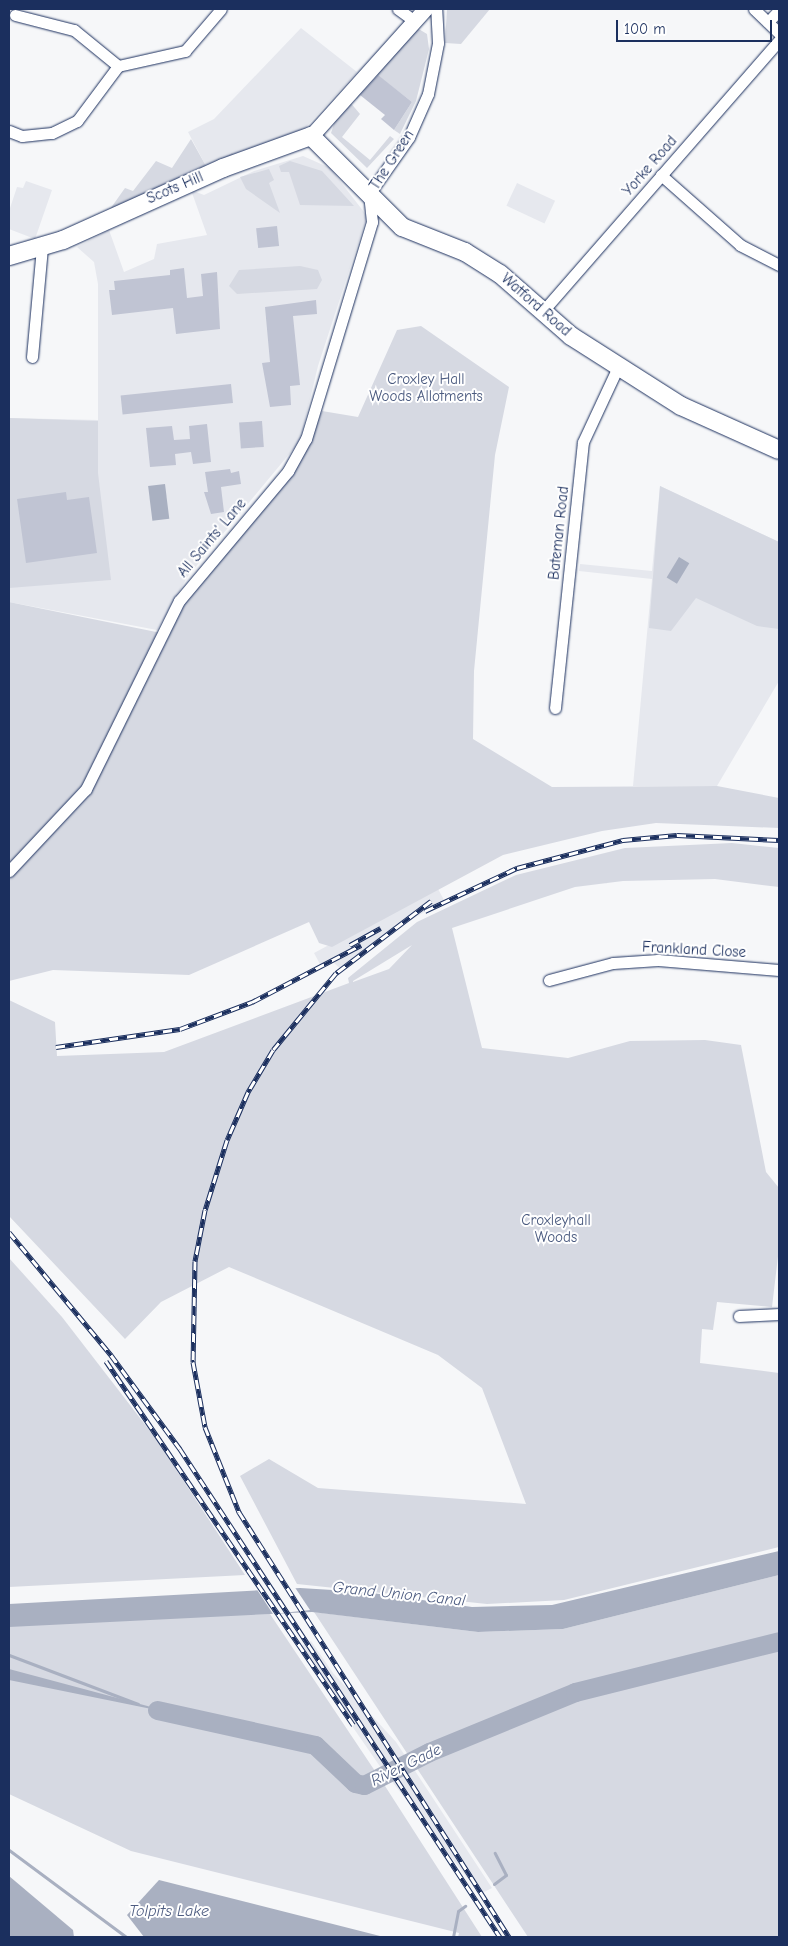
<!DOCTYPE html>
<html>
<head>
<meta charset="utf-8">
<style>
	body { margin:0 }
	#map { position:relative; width:788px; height:1946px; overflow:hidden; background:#f6f7f9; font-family:"Comic Neue",sans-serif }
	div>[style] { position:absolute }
	.built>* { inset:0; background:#e6e8ee; transform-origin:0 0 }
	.green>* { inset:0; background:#d6d9e2 }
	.water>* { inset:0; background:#a9b0c1; transform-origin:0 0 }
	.pier>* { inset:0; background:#f6f7f9 }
	.stream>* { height:3px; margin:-1.5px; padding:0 1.5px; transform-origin:1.5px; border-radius:1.5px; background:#a9b0c1 }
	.river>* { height:19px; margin:-9.5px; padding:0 9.5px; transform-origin:9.5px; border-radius:9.5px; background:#a9b0c1 }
	.building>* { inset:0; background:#c0c4d3; transform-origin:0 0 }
	.roads { filter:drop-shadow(0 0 1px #1b2f5e) drop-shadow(0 0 1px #1b2f5e) }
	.street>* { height:11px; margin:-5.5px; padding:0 5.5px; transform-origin:5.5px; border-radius:5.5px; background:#fff }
	.secondary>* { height:15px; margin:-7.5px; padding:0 7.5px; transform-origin:7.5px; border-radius:7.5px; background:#fff }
	.primary>* { height:18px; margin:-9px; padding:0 9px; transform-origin:9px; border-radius:9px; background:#fff }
	.rail>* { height:5px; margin-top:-2.5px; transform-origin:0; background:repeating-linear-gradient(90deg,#fff 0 9px,#1b2f5e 0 18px); box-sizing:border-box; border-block:1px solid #1b2f5e }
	span { translate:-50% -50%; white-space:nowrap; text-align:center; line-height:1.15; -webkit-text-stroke:4px #fff; paint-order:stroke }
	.street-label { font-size:15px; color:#1b2f5e }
	.park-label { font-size:15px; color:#4a5a7f }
	.water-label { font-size:16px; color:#4d5c81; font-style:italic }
	.frame { position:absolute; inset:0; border:10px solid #1b2f5e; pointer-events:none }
	.scale { position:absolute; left:616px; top:20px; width:156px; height:22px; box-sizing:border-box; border:2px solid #1b2f5e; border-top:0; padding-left:6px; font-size:15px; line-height:18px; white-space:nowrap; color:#1b2f5e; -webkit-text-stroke:4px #fff; paint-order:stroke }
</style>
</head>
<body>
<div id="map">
	<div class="built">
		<i style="clip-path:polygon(301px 28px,357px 72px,304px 129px,237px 160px,231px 153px,206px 166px,188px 132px,214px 119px)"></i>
		<i style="clip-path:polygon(303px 156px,330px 168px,367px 216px,318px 366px,300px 441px,188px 576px,157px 630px,9px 602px,9px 418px,98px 420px,98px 284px,94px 262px,77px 247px,109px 230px,124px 272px,154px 259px,157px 244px,207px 235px,191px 190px,204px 195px,254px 171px)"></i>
		<i style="clip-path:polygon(26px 181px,52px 190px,35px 239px,9px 229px,9px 211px,17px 187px,23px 188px)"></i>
		<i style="left:517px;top:183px;width:42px;height:25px;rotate:25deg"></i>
		<i style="clip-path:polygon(660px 486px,779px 542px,779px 681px,717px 786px,633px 786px,652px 579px,579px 571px,580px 564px,652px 571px)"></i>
		<i style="clip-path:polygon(437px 887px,444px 900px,388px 934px,343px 971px,334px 963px,348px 950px,321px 966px,314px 953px)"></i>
		<i style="clip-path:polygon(311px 1641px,333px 1673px,396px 1742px,492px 1888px,480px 1894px,379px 1765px,298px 1648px)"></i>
	</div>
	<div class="green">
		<i style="clip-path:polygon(447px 9px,490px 9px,461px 44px,445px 43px)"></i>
		<i style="clip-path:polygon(417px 28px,427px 34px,429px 49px,416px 101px,400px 134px,394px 130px,412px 102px,377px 75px,357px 99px,353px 96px)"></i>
		<i style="clip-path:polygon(349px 101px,360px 114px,342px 137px,370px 160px,390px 136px,394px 139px,367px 168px,331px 133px,337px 115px)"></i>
		<i style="clip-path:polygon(191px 139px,206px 166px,232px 153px,235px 158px,108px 212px,125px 188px,133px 191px,156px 161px,172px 168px)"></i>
		<i style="clip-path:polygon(290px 161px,322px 171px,354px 206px,300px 205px,289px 172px,281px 172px,279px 166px)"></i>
		<i style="clip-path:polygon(269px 169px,274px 180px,269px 183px,280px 213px,246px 189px,240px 177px)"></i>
		<i style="clip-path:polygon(300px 266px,318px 270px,322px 280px,317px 289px,237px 294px,229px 286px,239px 270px)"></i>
		<i style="clip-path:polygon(421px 326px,509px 387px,495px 455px,474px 671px,473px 739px,552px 787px,717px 786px,779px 798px,779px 828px,656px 823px,602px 831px,503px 855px,332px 947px,319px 943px,309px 922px,189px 975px,53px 970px,9px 981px,9px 602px,166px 634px,181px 605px,284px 486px,305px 453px,322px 411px,358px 417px,397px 330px)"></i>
		<i style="clip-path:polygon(9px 418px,98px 421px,98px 473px,111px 580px,9px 588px)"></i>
		<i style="clip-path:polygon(660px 486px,779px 542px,779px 629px,757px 626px,696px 598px,671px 631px,649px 628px)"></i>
		<i style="clip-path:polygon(evenodd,732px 843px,779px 848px,779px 887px,715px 879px,623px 881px,575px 887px,452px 928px,482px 1048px,568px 1058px,630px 1041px,705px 1040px,741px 1045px,766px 1172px,779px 1188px,779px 1248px,772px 1307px,717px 1302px,713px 1330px,702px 1329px,700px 1363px,779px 1373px,779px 1547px,564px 1600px,487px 1604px,297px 1584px,240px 1476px,269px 1459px,318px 1488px,526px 1504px,482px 1388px,438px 1355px,229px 1267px,161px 1302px,125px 1339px,9px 1216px,9px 1000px,55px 1022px,57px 1056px,164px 1052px,349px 983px,348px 978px,417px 922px,516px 875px,625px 848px,732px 843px,412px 945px,389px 969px,353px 982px,353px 981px,412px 945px)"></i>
		<i style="clip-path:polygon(9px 1258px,62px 1317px,157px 1440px,245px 1575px,9px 1587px)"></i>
		<i style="clip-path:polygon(779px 1575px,779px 1937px,528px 1937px,314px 1612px,478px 1632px,563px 1629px)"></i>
		<i style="clip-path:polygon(270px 1614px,385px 1786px,482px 1937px,458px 1937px,459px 1933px,131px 1851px,9px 1794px,9px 1620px)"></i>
	</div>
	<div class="water">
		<i style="left:165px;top:484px;width:35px;height:17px;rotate:83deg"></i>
		<i style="left:679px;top:557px;width:12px;height:24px;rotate:31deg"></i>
		<i style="clip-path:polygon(779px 1551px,779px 1575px,563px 1629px,478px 1632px,312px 1612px,9px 1627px,9px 1604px,300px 1588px,365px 1592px,472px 1607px,552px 1605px)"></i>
		<i style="clip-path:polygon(9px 1669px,181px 1715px,9px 1680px)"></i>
		<i style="clip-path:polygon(9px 1876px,73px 1930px,74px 1937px,9px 1937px)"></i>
		<i style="clip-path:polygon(159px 1880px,384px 1937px,144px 1937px,127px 1915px)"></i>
	</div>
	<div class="pier">
		<i style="clip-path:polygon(294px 1586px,310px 1610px,273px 1614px,256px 1588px)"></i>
	</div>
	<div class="stream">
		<i style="left:9px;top:1655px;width:138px;rotate:20.8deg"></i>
		<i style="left:9px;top:1850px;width:146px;rotate:36.6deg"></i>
		<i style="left:494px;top:1884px;width:15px;rotate:-37deg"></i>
		<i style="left:506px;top:1875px;width:25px;rotate:-117deg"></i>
		<i style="left:453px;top:1937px;width:26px;rotate:-79deg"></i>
		<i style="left:458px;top:1911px;width:9px;rotate:-36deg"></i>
	</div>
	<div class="river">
		<i style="left:157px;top:1710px;width:162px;rotate:12.5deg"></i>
		<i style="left:315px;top:1745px;width:55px;rotate:43.5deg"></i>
		<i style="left:355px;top:1783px;width:9px;rotate:13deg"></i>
		<i style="left:364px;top:1785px;width:73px;rotate:-26.9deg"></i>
		<i style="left:429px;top:1752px;width:158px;rotate:-22.3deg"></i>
		<i style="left:575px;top:1692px;width:210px;rotate:-14deg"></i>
	</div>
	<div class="building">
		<i style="clip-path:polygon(378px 75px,412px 102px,394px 130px,381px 119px,385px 115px,360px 95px)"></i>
		<i style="left:277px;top:226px;width:20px;height:21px;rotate:84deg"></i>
		<i style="clip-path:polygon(184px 268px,187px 298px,203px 296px,201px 274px,217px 272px,220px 329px,176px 334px,173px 308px,112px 315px,109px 290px,115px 290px,114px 281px,170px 275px,170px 270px)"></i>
		<i style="clip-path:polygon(316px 300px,317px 314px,293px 316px,300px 385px,290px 386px,291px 405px,270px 407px,262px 363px,270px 362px,265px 307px)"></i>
		<i style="left:231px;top:384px;width:19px;height:111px;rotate:84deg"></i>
		<i style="left:262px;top:421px;width:26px;height:23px;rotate:86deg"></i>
		<i style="clip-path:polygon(207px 424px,211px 462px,193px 464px,191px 452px,175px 454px,176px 465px,150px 467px,146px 428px,172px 426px,174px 440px,190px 439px,189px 426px)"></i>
		<i style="clip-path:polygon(230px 469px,231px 473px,239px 471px,241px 484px,221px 487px,224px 512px,211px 514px,204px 492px,208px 492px,205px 472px)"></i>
		<i style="clip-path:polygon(66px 492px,67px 500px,89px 497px,97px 553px,26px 563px,17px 499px)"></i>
	</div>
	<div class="roads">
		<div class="street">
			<i style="left:398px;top:9px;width:17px;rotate:36deg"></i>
			<i style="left:754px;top:9px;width:35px;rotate:44deg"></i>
			<i style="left:15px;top:15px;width:61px;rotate:14.3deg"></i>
			<i style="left:74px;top:30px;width:57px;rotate:39.3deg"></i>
			<i style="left:768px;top:22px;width:16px;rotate:-47deg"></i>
			<i style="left:9px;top:131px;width:14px;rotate:21deg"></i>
			<i style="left:22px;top:136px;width:30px;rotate:-6deg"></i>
			<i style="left:52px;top:133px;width:28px;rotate:-26deg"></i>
			<i style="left:77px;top:121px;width:69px;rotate:-53.3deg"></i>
			<i style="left:118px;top:66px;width:69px;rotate:-12.6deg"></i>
			<i style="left:185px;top:51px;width:55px;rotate:-49.4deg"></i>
			<i style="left:661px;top:175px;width:106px;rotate:41.5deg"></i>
			<i style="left:740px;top:245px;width:44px;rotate:27.1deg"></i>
			<i style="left:543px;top:311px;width:359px;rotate:-48.9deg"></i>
			<i style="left:32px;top:357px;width:110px;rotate:-84.8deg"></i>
			<i style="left:555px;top:708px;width:267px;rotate:-84deg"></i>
			<i style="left:583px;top:442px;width:83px;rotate:-65deg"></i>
			<i style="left:9px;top:871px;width:112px;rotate:-46.8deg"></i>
			<i style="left:86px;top:789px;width:210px;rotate:-63.7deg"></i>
			<i style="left:179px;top:601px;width:170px;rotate:-50deg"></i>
			<i style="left:288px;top:471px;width:37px;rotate:-61deg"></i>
			<i style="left:306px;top:439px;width:227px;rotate:-73.1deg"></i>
			<i style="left:372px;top:222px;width:28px;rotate:-96deg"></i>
			<i style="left:369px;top:194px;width:70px;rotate:-54.9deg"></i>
			<i style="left:409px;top:137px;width:47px;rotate:-66.2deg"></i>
			<i style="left:428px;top:94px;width:52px;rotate:-78.9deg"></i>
			<i style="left:438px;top:43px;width:34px;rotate:-93deg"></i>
			<i style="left:549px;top:980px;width:66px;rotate:-14.9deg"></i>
			<i style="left:613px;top:963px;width:45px;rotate:-3.8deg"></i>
			<i style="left:658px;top:960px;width:121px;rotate:4.7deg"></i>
			<i style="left:739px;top:1316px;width:40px;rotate:-2.9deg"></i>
		</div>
		<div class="secondary">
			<i style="left:311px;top:136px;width:171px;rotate:-48.1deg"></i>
		</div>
		<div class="primary">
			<i style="left:9px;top:256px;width:56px;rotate:-16.5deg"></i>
			<i style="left:63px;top:240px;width:175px;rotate:-24.2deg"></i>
			<i style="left:223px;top:168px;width:94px;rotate:-20deg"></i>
			<i style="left:311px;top:136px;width:129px;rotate:45deg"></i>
			<i style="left:402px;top:227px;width:68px;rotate:21.6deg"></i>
			<i style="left:465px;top:252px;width:41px;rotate:32.2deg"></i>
			<i style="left:500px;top:274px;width:94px;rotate:41.1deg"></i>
			<i style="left:571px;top:336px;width:130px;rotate:32.5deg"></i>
			<i style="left:681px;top:406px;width:107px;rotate:24.2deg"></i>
		</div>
	</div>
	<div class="rail">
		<i style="left:431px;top:901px;width:119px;rotate:142.8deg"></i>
		<i style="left:336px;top:973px;width:99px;rotate:129.3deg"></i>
		<i style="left:273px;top:1050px;width:49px;rotate:120.8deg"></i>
		<i style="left:248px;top:1092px;width:52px;rotate:113.6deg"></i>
		<i style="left:227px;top:1140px;width:73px;rotate:107.4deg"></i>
		<i style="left:205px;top:1210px;width:52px;rotate:101.1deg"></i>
		<i style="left:195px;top:1261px;width:101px;rotate:91.1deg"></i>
		<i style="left:193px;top:1362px;width:66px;rotate:79.5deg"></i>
		<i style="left:205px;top:1427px;width:92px;rotate:68.2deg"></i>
		<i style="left:239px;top:1512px;width:504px;rotate:57.57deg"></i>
		<i style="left:425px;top:911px;width:102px;rotate:-25.1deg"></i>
		<i style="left:517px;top:868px;width:110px;rotate:-14.8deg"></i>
		<i style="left:623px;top:840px;width:54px;rotate:-5.3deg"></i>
		<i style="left:677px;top:835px;width:102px;rotate:2.8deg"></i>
		<i style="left:350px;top:945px;width:35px;rotate:-29deg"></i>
		<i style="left:56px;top:1047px;width:125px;rotate:-8.3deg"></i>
		<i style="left:180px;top:1029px;width:77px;rotate:-20.6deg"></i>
		<i style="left:252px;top:1002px;width:123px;rotate:-27.6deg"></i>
		<i style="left:9px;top:1232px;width:160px;rotate:50.3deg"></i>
		<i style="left:111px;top:1355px;width:117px;rotate:53.7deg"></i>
		<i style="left:180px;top:1449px;width:584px;rotate:56.75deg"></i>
		<i style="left:106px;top:1361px;width:440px;rotate:55.8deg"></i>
	</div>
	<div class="street-label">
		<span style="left:392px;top:160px;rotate:-57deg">The Green</span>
		<span style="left:650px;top:166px;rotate:-49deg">Yorke Road</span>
		<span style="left:175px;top:188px;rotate:-23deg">Scots Hill</span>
		<span style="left:536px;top:305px;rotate:41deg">Watford Road</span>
		<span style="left:559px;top:533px;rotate:-84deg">Bateman Road</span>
		<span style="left:212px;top:538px;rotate:-50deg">All Saints' Lane</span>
		<span style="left:694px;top:950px;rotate:3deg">Frankland Close</span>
	</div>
	<div class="park-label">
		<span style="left:426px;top:388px">Croxley Hall<br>Woods Allotments</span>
		<span style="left:556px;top:1229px">Croxleyhall<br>Woods</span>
	</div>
	<div class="water-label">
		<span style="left:399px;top:1594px;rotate:6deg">Grand Union Canal</span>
		<span style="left:406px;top:1765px;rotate:-26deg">River Gade</span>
		<span style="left:169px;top:1911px">Tolpits Lake</span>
	</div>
	<div class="frame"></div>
	<div class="scale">100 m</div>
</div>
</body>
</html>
